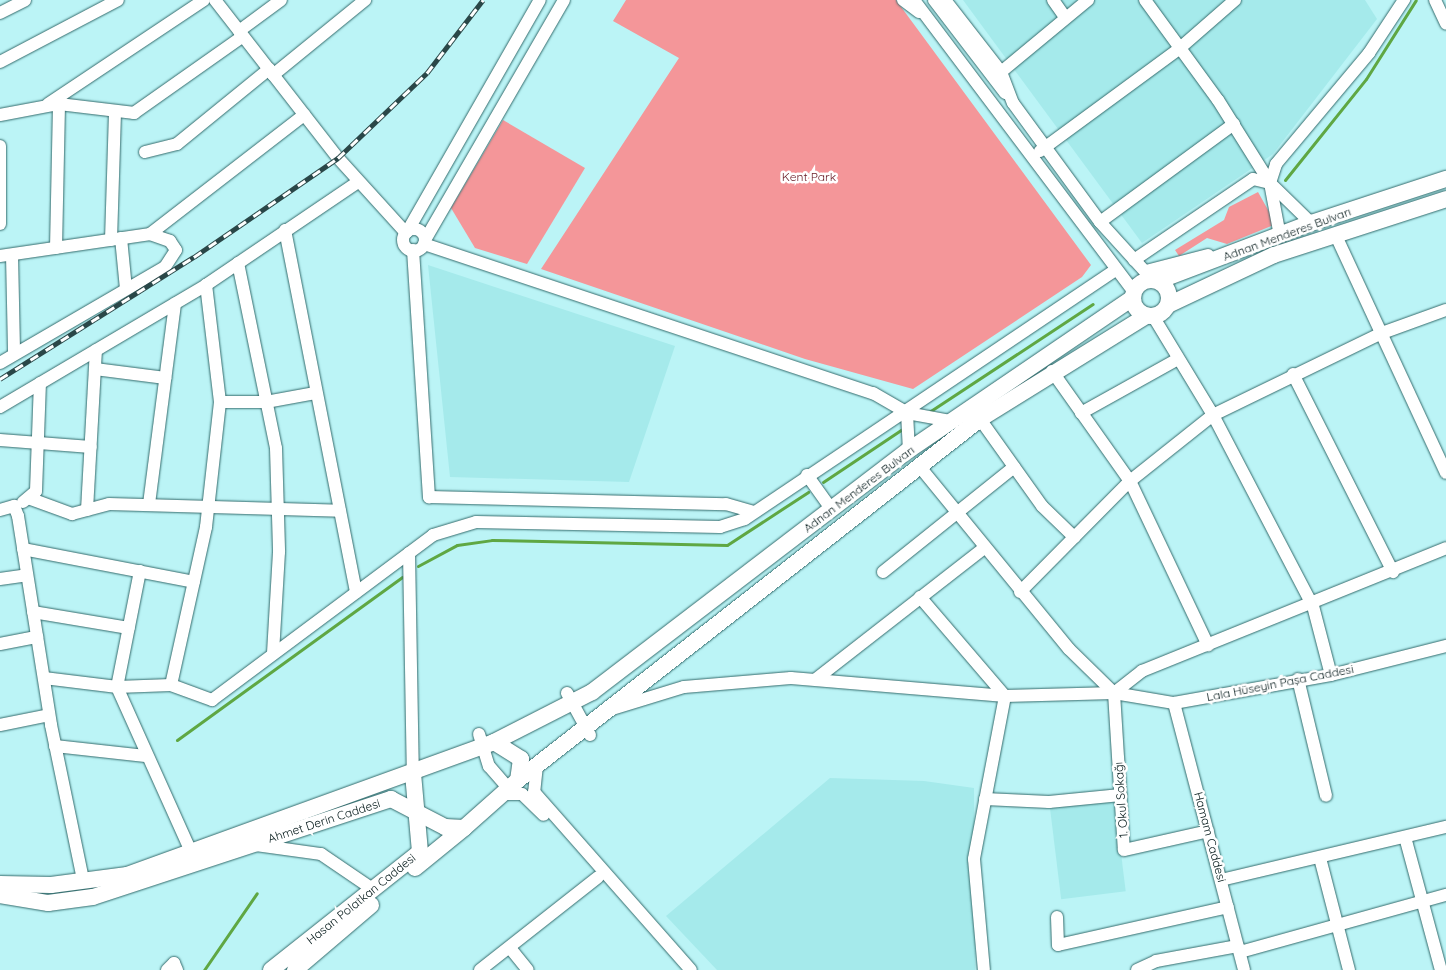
<!DOCTYPE html>
<html>
<head>
<meta charset="utf-8">
<style>
	body { margin:0 }
	#map { position:relative; width:1446px; height:970px; overflow:hidden; background:#bbf4f6; font-family:Quicksand,sans-serif }
	div>[style] { position:absolute }
	.built>* { inset:0; background:#a5eaeb; transform-origin:0 0 }
	.green>* { inset:0; background:#f49699 }
	.stream>* { height:3px; margin:-1.5px; padding:0 1.5px; transform-origin:1.5px; border-radius:1.5px; background:#5fa743 }
	.roads { filter:drop-shadow(0 0 1px #346b6c) drop-shadow(0 0 1px #346b6c) }
	.minor>* { height:12px; margin:-6px; padding:0 6px; transform-origin:6px; border-radius:6px; background:#fff }
	.minor>.ring { margin:-6px; padding:0; box-sizing:content-box; background:none; border:12px solid #fff; border-radius:50% }
	.major>* { height:16px; margin:-8px; padding:0 8px; transform-origin:8px; border-radius:8px; background:#fff }
	.major>.ring { margin:-8px; padding:0; box-sizing:content-box; background:none; border:16px solid #fff; border-radius:50% }
	.rail>* { height:5px; margin-top:-2.5px; transform-origin:0; background:repeating-linear-gradient(90deg,#fff 0 9px,#2a4748 0 18px); box-sizing:border-box; border-block:1px solid #2a4748 }
	span { translate:-50% -50%; white-space:nowrap; text-align:center; line-height:1.15; -webkit-text-stroke:5px #fff; paint-order:stroke }
	.park-label { font-size:12px; color:#661823 }
	.street-label { font-size:12px; color:#011617 }
</style>
</head>
<body>
<div id="map">
	<div class="built">
		<i style="clip-path:polygon(963px 0,1365px 0,1377px 19px,1273px 154px,1142px 243px)"></i>
		<i style="clip-path:polygon(428px 265px,675px 346px,629px 482px,450px 477px)"></i>
		<i style="clip-path:polygon(830px 778px,924px 781px,974px 788px,975px 970px,717px 970px,666px 916px)"></i>
		<i style="left:1114px;top:796px;width:96px;height:65px;rotate:83deg"></i>
	</div>
	<div class="green">
		<i style="clip-path:polygon(626px 0,896px 0,1091px 265px,1082px 277px,913px 389px,805px 359px,541px 269px,679px 58px,613px 21px)"></i>
		<i style="clip-path:polygon(503px 120px,585px 168px,527px 264px,475px 248px,451px 208px)"></i>
		<i style="clip-path:polygon(1258px 192px,1276px 224px,1227px 244px,1207px 238px,1179px 256px,1175px 250px,1224px 220px,1229px 207px)"></i>
	</div>
	<div class="stream">
		<i style="left:1285px;top:180px;width:129px;rotate:-51.3deg"></i>
		<i style="left:1366px;top:79px;width:93px;rotate:-57.7deg"></i>
		<i style="left:929px;top:412px;width:196px;rotate:-33.4deg"></i>
		<i style="left:823px;top:482px;width:94px;rotate:-33.7deg"></i>
		<i style="left:418px;top:566px;width:44px;rotate:-28.3deg"></i>
		<i style="left:457px;top:545px;width:35px;rotate:-8deg"></i>
		<i style="left:492px;top:540px;width:235px;rotate:1.2deg"></i>
		<i style="left:727px;top:545px;width:97px;rotate:-33.2deg"></i>
		<i style="left:177px;top:740px;width:278px;rotate:-35.9deg"></i>
		<i style="left:204px;top:970px;width:93px;rotate:-55.5deg"></i>
	</div>
	<div class="roads">
		<div class="minor">
			<i style="left:215px;top:0;width:200px;rotate:52.1deg"></i>
			<i style="left:338px;top:158px;width:101px;rotate:47.8deg"></i>
			<i style="left:903px;top:0;width:20px;rotate:37deg"></i>
			<i style="left:914px;top:0;width:366px;rotate:53deg"></i>
			<i style="left:934px;top:0;width:117px;rotate:52.6deg"></i>
			<i style="left:945px;top:0;width:91px;rotate:52.1deg"></i>
			<i style="left:1001px;top:72px;width:33px;rotate:69deg"></i>
			<i style="left:1013px;top:103px;width:147px;rotate:53.8deg"></i>
			<i style="left:1100px;top:222px;width:76px;rotate:47.7deg"></i>
			<i style="left:1053px;top:0;width:19px;rotate:55deg"></i>
			<i style="left:1145px;top:0;width:124px;rotate:53.9deg"></i>
			<i style="left:1218px;top:100px;width:98px;rotate:57.9deg"></i>
			<i style="left:1270px;top:183px;width:54px;rotate:79.3deg"></i>
			<i style="left:1280px;top:236px;width:7px;rotate:172deg"></i>
			<i style="left:1435px;top:0;width:26px;rotate:65deg"></i>
			<i style="left:0;top:13px;width:28px;rotate:-27deg"></i>
			<i style="left:239px;top:31px;width:52px;rotate:-36.4deg"></i>
			<i style="left:0;top:62px;width:133px;rotate:-27.7deg"></i>
			<i style="left:1001px;top:72px;width:113px;rotate:-39.6deg"></i>
			<i style="left:273px;top:75px;width:119px;rotate:-39.2deg"></i>
			<i style="left:48px;top:104px;width:187px;rotate:-33.7deg"></i>
			<i style="left:0;top:115px;width:60px;rotate:-10.6deg"></i>
			<i style="left:59px;top:104px;width:76px;rotate:6.8deg"></i>
			<i style="left:134px;top:113px;width:133px;rotate:-35.2deg"></i>
			<i style="left:0;top:146px;width:78px;rotate:90deg"></i>
			<i style="left:1040px;top:151px;width:174px;rotate:-36.3deg"></i>
			<i style="left:1180px;top:48px;width:73px;rotate:-41.1deg"></i>
			<i style="left:145px;top:152px;width:33px;rotate:-14deg"></i>
			<i style="left:177px;top:144px;width:119px;rotate:-39.2deg"></i>
			<i style="left:1270px;top:183px;width:20px;rotate:-72deg"></i>
			<i style="left:1276px;top:164px;width:145px;rotate:-50deg"></i>
			<i style="left:1369px;top:53px;width:64px;rotate:-56.6deg"></i>
			<i style="left:1100px;top:222px;width:166px;rotate:-36.2deg"></i>
			<i class="ring" style="left:403px;top:229px;width:10px;height:10px"></i>
			<i style="left:285px;top:230px;width:369px;rotate:78.9deg"></i>
			<i style="left:407px;top:232px;width:267px;rotate:-60.2deg"></i>
			<i style="left:121px;top:238px;width:51px;rotate:84.4deg"></i>
			<i style="left:1337px;top:238px;width:259px;rotate:65.1deg"></i>
			<i style="left:111px;top:240px;width:129px;rotate:-88.2deg"></i>
			<i style="left:425px;top:240px;width:277px;rotate:-59.9deg"></i>
			<i style="left:424px;top:244px;width:473px;rotate:18.4deg"></i>
			<i style="left:873px;top:393px;width:39px;rotate:30deg"></i>
			<i style="left:907px;top:413px;width:45px;rotate:10.3deg"></i>
			<i style="left:56px;top:248px;width:144px;rotate:-88.8deg"></i>
			<i style="left:413px;top:250px;width:248px;rotate:86.3deg"></i>
			<i style="left:429px;top:497px;width:297px;rotate:1.4deg"></i>
			<i style="left:726px;top:504px;width:29px;rotate:16deg"></i>
			<i style="left:12px;top:255px;width:98px;rotate:88.8deg"></i>
			<i style="left:0;top:256px;width:152px;rotate:-8.3deg"></i>
			<i style="left:150px;top:234px;width:195px;rotate:-37.7deg"></i>
			<i style="left:1134px;top:260px;width:144px;rotate:-34.2deg"></i>
			<i style="left:1253px;top:179px;width:17px;rotate:13deg"></i>
			<i style="left:1270px;top:183px;width:57px;rotate:44.3deg"></i>
			<i style="left:238px;top:263px;width:189px;rotate:78.4deg"></i>
			<i style="left:276px;top:448px;width:104px;rotate:88.3deg"></i>
			<i style="left:279px;top:552px;width:102px;rotate:93.4deg"></i>
			<i style="left:1146px;top:271px;width:64px;rotate:-14.5deg"></i>
			<i style="left:1153px;top:316px;width:116px;rotate:58.8deg"></i>
			<i style="left:1213px;top:415px;width:216px;rotate:62.4deg"></i>
			<i style="left:1313px;top:606px;width:71px;rotate:75.4deg"></i>
			<i style="left:0;top:363px;width:191px;rotate:-30.2deg"></i>
			<i style="left:165px;top:267px;width:20px;rotate:-57deg"></i>
			<i style="left:176px;top:250px;width:11px;rotate:-124deg"></i>
			<i style="left:170px;top:241px;width:21px;rotate:-161deg"></i>
			<i style="left:95px;top:369px;width:71px;rotate:7.3deg"></i>
			<i style="left:1052px;top:371px;width:135px;rotate:54.7deg"></i>
			<i style="left:1130px;top:481px;width:182px;rotate:64.6deg"></i>
			<i style="left:1293px;top:374px;width:222px;rotate:63.2deg"></i>
			<i style="left:220px;top:402px;width:46px"></i>
			<i style="left:266px;top:402px;width:50px;rotate:-10.4deg"></i>
			<i style="left:0;top:407px;width:239px;rotate:-30.6deg"></i>
			<i style="left:206px;top:285px;width:184px;rotate:-34.1deg"></i>
			<i style="left:907px;top:413px;width:37px;rotate:87deg"></i>
			<i style="left:1081px;top:413px;width:111px;rotate:-29.1deg"></i>
			<i style="left:980px;top:419px;width:107px;rotate:54.5deg"></i>
			<i style="left:1042px;top:506px;width:45px;rotate:44.1deg"></i>
			<i style="left:0;top:440px;width:91px;rotate:4.4deg"></i>
			<i style="left:920px;top:467px;width:235px;rotate:50.7deg"></i>
			<i style="left:1069px;top:649px;width:63px;rotate:44.4deg"></i>
			<i style="left:807px;top:475px;width:43px;rotate:54.5deg"></i>
			<i style="left:31px;top:499px;width:44px;rotate:20.1deg"></i>
			<i style="left:72px;top:514px;width:38px;rotate:-15deg"></i>
			<i style="left:109px;top:504px;width:231px;rotate:1.7deg"></i>
			<i style="left:23px;top:502px;width:17px;rotate:-40deg"></i>
			<i style="left:36px;top:491px;width:108px;rotate:-87.9deg"></i>
			<i style="left:149px;top:504px;width:202px;rotate:-82.6deg"></i>
			<i style="left:0;top:510px;width:15px;rotate:-16deg"></i>
			<i style="left:14px;top:506px;width:11px;rotate:68deg"></i>
			<i style="left:18px;top:516px;width:212px;rotate:81deg"></i>
			<i style="left:51px;top:725px;width:158px;rotate:78.3deg"></i>
			<i style="left:87px;top:510px;width:160px;rotate:-86.8deg"></i>
			<i style="left:23px;top:549px;width:174px;rotate:10.9deg"></i>
			<i style="left:409px;top:553px;width:220px;rotate:89deg"></i>
			<i style="left:140px;top:571px;width:118px;rotate:101.2deg"></i>
			<i style="left:117px;top:687px;width:54px;rotate:-2.1deg"></i>
			<i style="left:171px;top:685px;width:162px;rotate:-77.5deg"></i>
			<i style="left:206px;top:527px;width:126px;rotate:-83.6deg"></i>
			<i style="left:220px;top:402px;width:118px;rotate:-96.8deg"></i>
			<i style="left:883px;top:572px;width:168px;rotate:-38.7deg"></i>
			<i style="left:0;top:579px;width:27px;rotate:-8deg"></i>
			<i style="left:1020px;top:592px;width:156px;rotate:-45.3deg"></i>
			<i style="left:1130px;top:481px;width:106px;rotate:-38.5deg"></i>
			<i style="left:1213px;top:415px;width:188px;rotate:-25.9deg"></i>
			<i style="left:1382px;top:333px;width:68px;rotate:-19.8deg"></i>
			<i style="left:920px;top:597px;width:130px;rotate:49.4deg"></i>
			<i style="left:1005px;top:696px;width:166px;rotate:100.8deg"></i>
			<i style="left:974px;top:859px;width:111px;rotate:84.9deg"></i>
			<i style="left:33px;top:612px;width:97px;rotate:9.5deg"></i>
			<i style="left:0;top:644px;width:38px;rotate:-11deg"></i>
			<i style="left:44px;top:678px;width:74px;rotate:7deg"></i>
			<i style="left:117px;top:687px;width:181px;rotate:65.8deg"></i>
			<i style="left:816px;top:679px;width:212px;rotate:-37.9deg"></i>
			<i style="left:1298px;top:679px;width:120px;rotate:76.5deg"></i>
			<i style="left:171px;top:685px;width:44px;rotate:20.1deg"></i>
			<i style="left:212px;top:700px;width:276px;rotate:-36.7deg"></i>
			<i style="left:433px;top:535px;width:45px;rotate:-16.8deg"></i>
			<i style="left:476px;top:522px;width:244px;rotate:1.2deg"></i>
			<i style="left:720px;top:527px;width:26px;rotate:-18deg"></i>
			<i style="left:745px;top:519px;width:447px;rotate:-33.9deg"></i>
			<i style="left:567px;top:693px;width:48px;rotate:61.3deg"></i>
			<i style="left:1114px;top:693px;width:61px;rotate:9.5deg"></i>
			<i style="left:1174px;top:703px;width:159px;rotate:-10.1deg"></i>
			<i style="left:1331px;top:675px;width:119px;rotate:-14.2deg"></i>
			<i style="left:1114px;top:693px;width:157px;rotate:86.4deg"></i>
			<i style="left:1124px;top:850px;width:86px;rotate:-12.7deg"></i>
			<i style="left:1174px;top:703px;width:276px;rotate:75.3deg"></i>
			<i style="left:612px;top:709px;width:75px;rotate:-17deg"></i>
			<i style="left:684px;top:687px;width:107px;rotate:-4.8deg"></i>
			<i style="left:791px;top:678px;width:215px;rotate:4.8deg"></i>
			<i style="left:1005px;top:696px;width:109px;rotate:-1.6deg"></i>
			<i style="left:1114px;top:693px;width:36px;rotate:-38deg"></i>
			<i style="left:1142px;top:671px;width:328px;rotate:-22deg"></i>
			<i style="left:0;top:725px;width:50px;rotate:-11.5deg"></i>
			<i style="left:479px;top:734px;width:34px;rotate:73deg"></i>
			<i style="left:489px;top:766px;width:37px;rotate:49deg"></i>
			<i style="left:55px;top:746px;width:91px;rotate:6.3deg"></i>
			<i style="left:537px;top:765px;width:27px;rotate:96deg"></i>
			<i style="left:534px;top:792px;width:237px;rotate:48.6deg"></i>
			<i style="left:503px;top:794px;width:19px"></i>
			<i style="left:522px;top:794px;width:30px;rotate:44deg"></i>
			<i style="left:985px;top:799px;width:64px;rotate:2.7deg"></i>
			<i style="left:1049px;top:802px;width:72px;rotate:-5.6deg"></i>
			<i style="left:1405px;top:837px;width:138px;rotate:74.9deg"></i>
			<i style="left:256px;top:845px;width:66px;rotate:7.9deg"></i>
			<i style="left:321px;top:854px;width:64px;rotate:34.2deg"></i>
			<i style="left:1320px;top:858px;width:116px;rotate:75.5deg"></i>
			<i style="left:1221px;top:880px;width:231px;rotate:-13.3deg"></i>
			<i style="left:1057px;top:917px;width:28px;rotate:88deg"></i>
			<i style="left:1058px;top:945px;width:174px;rotate:-12.6deg"></i>
			<i style="left:510px;top:948px;width:28px;rotate:51deg"></i>
			<i style="left:1240px;top:952px;width:214px;rotate:-15.5deg"></i>
			<i style="left:167px;top:970px;width:10px;rotate:-45deg"></i>
			<i style="left:174px;top:963px;width:8px;rotate:67deg"></i>
			<i style="left:480px;top:970px;width:150px;rotate:-38.2deg"></i>
			<i style="left:1137px;top:970px;width:21px;rotate:-25deg"></i>
			<i style="left:1156px;top:961px;width:83px;rotate:-10.4deg"></i>
		</div>
		<div class="major">
			<i class="ring" style="left:1133px;top:280px;width:20px;height:20px"></i>
			<i style="left:1158px;top:281px;width:164px;rotate:-20.8deg"></i>
			<i style="left:1311px;top:223px;width:142px;rotate:-18.1deg"></i>
			<i style="left:1168px;top:305px;width:117px;rotate:-25.3deg"></i>
			<i style="left:1274px;top:255px;width:181px;rotate:-18deg"></i>
			<i style="left:494px;top:742px;width:32px;rotate:32deg"></i>
			<i style="left:521px;top:759px;width:21px;rotate:98deg"></i>
			<i style="left:415px;top:868px;width:63px;rotate:-39.2deg"></i>
			<i style="left:0;top:884px;width:51px;rotate:1.1deg"></i>
			<i style="left:51px;top:885px;width:77px;rotate:-7.5deg"></i>
			<i style="left:127px;top:875px;width:390px;rotate:-19.9deg"></i>
			<i style="left:494px;top:742px;width:110px;rotate:-27deg"></i>
			<i style="left:592px;top:692px;width:399px;rotate:-37.4deg"></i>
			<i style="left:909px;top:450px;width:271px;rotate:-34.2deg"></i>
			<i style="left:0;top:895px;width:49px;rotate:9.5deg"></i>
			<i style="left:48px;top:903px;width:45px;rotate:-7.6deg"></i>
			<i style="left:93px;top:897px;width:314px;rotate:-18.2deg"></i>
			<i style="left:391px;top:799px;width:61px;rotate:27.4deg"></i>
			<i style="left:445px;top:827px;width:19px;rotate:3deg"></i>
			<i style="left:464px;top:828px;width:72px;rotate:-41.6deg"></i>
			<i style="left:518px;top:780px;width:586px;rotate:-38deg"></i>
			<i style="left:980px;top:419px;width:195px;rotate:-31.8deg"></i>
			<i style="left:271px;top:970px;width:190px;rotate:-38.4deg"></i>
			<i style="left:420px;top:852px;width:79px;rotate:-95.1deg"></i>
			<i style="left:295px;top:970px;width:100px;rotate:-40.5deg"></i>
		</div>
	</div>
	<div class="rail">
		<i style="left:0;top:379px;width:229px;rotate:-32.2deg"></i>
		<i style="left:194px;top:257px;width:175px;rotate:-34.5deg"></i>
		<i style="left:338px;top:158px;width:123px;rotate:-43.7deg"></i>
		<i style="left:427px;top:73px;width:92px;rotate:-52.5deg"></i>
	</div>
	<div class="park-label">
		<span style="left:809px;top:177px">Kent Park</span>
	</div>
	<div class="street-label">
		<span style="left:1287px;top:234px;rotate:-20deg">Adnan Menderes Bulvarı</span>
		<span style="left:859px;top:489px;rotate:-37deg">Adnan Menderes Bulvarı</span>
		<span style="left:1280px;top:683px;rotate:-11deg">Lala Hüseyin Paşa Caddesi</span>
		<span style="left:1121px;top:800px;rotate:-94deg">1. Okul Sokağı</span>
		<span style="left:324px;top:821px;rotate:-18deg">Ahmet Derin Caddesi</span>
		<span style="left:1210px;top:837px;rotate:75deg">Hamam Caddesi</span>
		<span style="left:361px;top:899px;rotate:-39deg">Hasan Polatkan Caddesi</span>
	</div>
</div>
</body>
</html>
